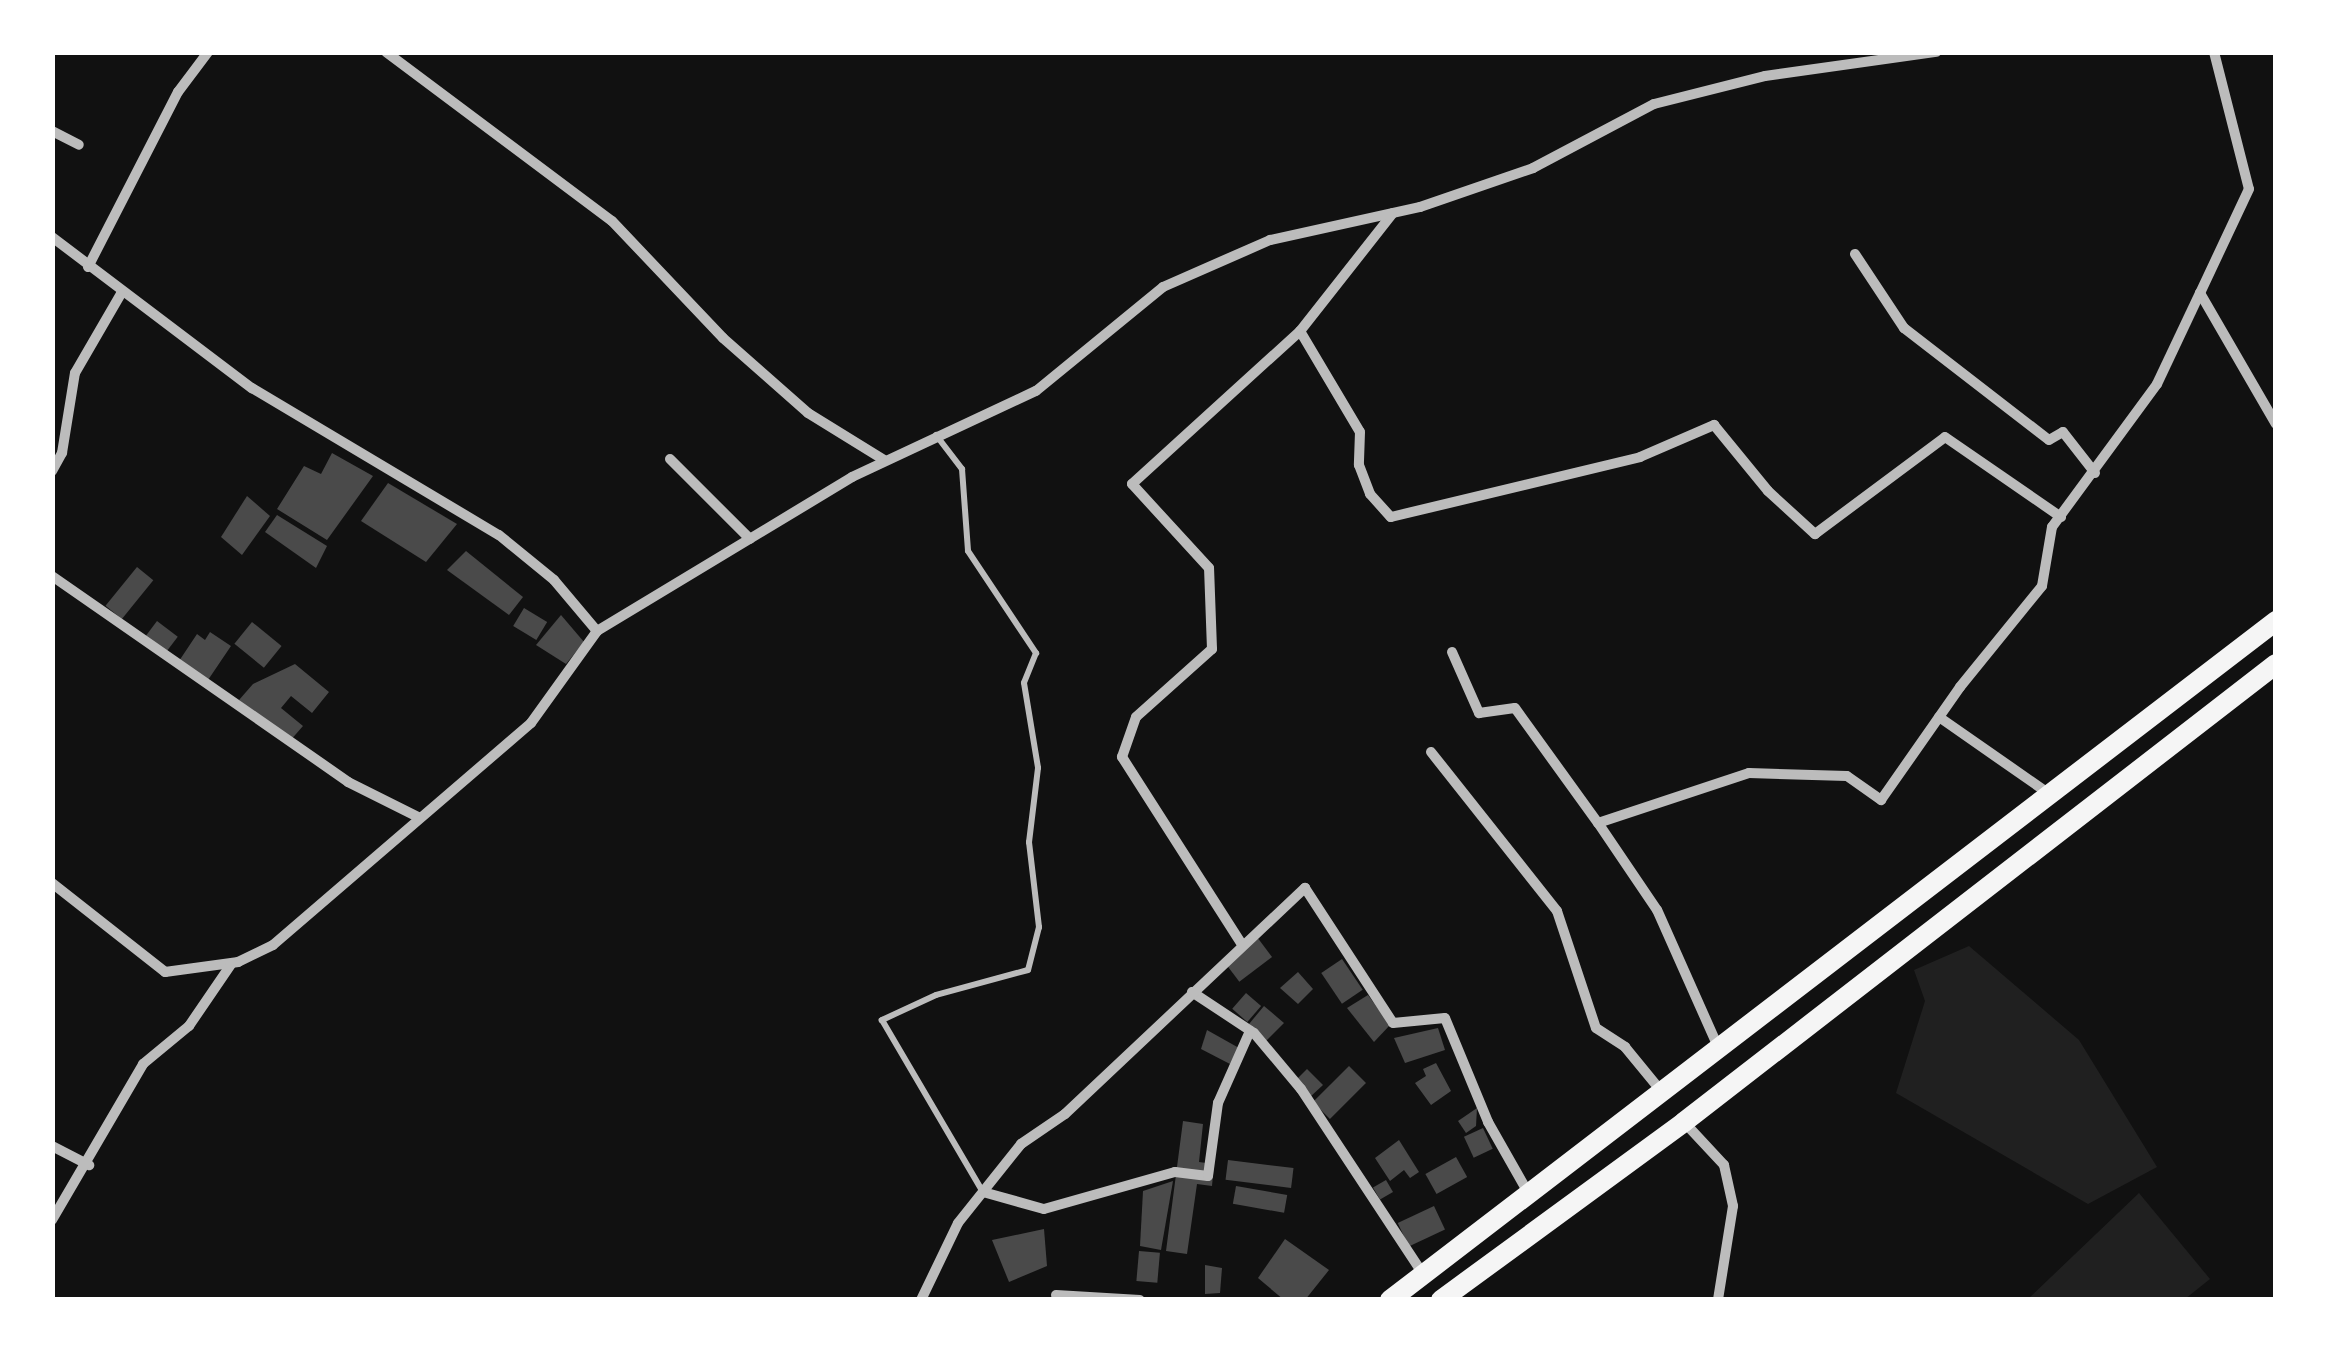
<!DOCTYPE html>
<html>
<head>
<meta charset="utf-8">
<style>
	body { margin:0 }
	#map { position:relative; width:2328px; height:1352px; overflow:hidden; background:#111; font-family:Rubik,sans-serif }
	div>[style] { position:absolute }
	.green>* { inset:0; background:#202020 }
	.building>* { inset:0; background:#4a4a4a; transform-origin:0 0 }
	.service>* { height:6px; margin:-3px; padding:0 3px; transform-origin:3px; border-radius:3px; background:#bcbcbc }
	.minor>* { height:10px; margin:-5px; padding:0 5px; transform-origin:5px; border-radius:5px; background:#bcbcbc }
	.primary>* { height:20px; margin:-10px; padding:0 10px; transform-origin:10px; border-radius:10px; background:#f5f5f5 }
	span { translate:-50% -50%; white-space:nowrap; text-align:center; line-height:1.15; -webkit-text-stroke:8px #fff; paint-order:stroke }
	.frame { position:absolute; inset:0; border:55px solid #fff; pointer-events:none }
</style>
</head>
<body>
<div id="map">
	<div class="green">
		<i style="clip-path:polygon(1969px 946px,2079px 1040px,2157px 1167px,2088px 1204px,1896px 1093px,1925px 1001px,1914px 970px)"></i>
		<i style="clip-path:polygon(2139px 1193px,2210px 1279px,2185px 1299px,2028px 1299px)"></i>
	</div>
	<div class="building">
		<i style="clip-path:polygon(332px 453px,373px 476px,327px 540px,277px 509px,304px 466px,321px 474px)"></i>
		<i style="clip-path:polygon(388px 483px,457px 524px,426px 562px,361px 521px)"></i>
		<i style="clip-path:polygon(247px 496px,270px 516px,242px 555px,221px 537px)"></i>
		<i style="clip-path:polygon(277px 515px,327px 546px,316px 568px,265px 532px)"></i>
		<i style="clip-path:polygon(466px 551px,523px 597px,509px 615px,447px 570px)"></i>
		<i style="left:137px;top:567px;width:21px;height:50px;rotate:39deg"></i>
		<i style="left:524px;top:608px;width:27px;height:21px;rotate:31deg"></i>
		<i style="clip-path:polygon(561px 615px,584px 642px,566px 664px,536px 645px)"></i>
		<i style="left:157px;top:621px;width:26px;height:19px;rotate:37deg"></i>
		<i style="left:252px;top:622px;width:38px;height:28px;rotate:39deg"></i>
		<i style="clip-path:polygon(210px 632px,231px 646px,208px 680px,179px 661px,197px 634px,205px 640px)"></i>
		<i style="clip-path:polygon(295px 664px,329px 692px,312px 713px,291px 696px,281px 708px,303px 726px,289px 742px,239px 700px,253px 684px)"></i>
		<i style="left:1257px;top:937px;width:25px;height:41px;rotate:53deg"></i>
		<i style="left:1342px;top:959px;width:37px;height:25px;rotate:56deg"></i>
		<i style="clip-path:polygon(1298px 972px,1313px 989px,1298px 1004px,1280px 988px)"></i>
		<i style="left:1246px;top:993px;width:20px;height:21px;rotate:41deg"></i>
		<i style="clip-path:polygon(1368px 995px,1390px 1025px,1374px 1042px,1347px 1008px)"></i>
		<i style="clip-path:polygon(1264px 1006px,1284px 1023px,1266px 1041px,1249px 1024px)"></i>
		<i style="clip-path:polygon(1438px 1028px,1445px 1050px,1405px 1063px,1394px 1038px)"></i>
		<i style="clip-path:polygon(1207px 1030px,1239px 1048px,1230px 1064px,1201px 1049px)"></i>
		<i style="clip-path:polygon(1436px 1063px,1451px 1091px,1431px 1105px,1415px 1083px,1426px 1076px,1423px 1069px)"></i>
		<i style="left:1349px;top:1066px;width:24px;height:51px;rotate:45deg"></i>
		<i style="clip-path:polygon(1307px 1069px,1323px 1085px,1310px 1097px,1296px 1080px)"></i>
		<i style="clip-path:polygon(1477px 1108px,1476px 1126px,1466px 1133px,1458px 1121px)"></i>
		<i style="clip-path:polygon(1183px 1121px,1203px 1124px,1199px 1162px,1214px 1164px,1212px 1186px,1197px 1184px,1187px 1254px,1166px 1251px)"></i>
		<i style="left:1483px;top:1128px;width:23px;height:21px;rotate:65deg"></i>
		<i style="clip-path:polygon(1399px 1140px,1419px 1172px,1410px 1178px,1404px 1170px,1390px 1181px,1375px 1158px)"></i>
		<i style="left:1456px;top:1157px;width:23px;height:35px;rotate:61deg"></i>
		<i style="left:1228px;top:1160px;width:66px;height:20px;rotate:7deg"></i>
		<i style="left:1386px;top:1180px;width:14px;height:15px;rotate:60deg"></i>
		<i style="clip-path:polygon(1173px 1181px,1161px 1250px,1140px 1246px,1143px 1191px)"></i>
		<i style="left:1236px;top:1186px;width:52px;height:18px;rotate:10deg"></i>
		<i style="left:1434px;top:1206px;width:26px;height:40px;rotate:65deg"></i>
		<i style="clip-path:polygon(1044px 1229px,1047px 1266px,1009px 1282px,992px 1240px)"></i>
		<i style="clip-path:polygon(1285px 1239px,1329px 1270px,1305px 1300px,1284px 1300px,1258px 1278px)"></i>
		<i style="left:1139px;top:1251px;width:21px;height:30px;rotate:5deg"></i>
		<i style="clip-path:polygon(1205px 1265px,1222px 1268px,1220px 1293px,1205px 1294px)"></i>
	</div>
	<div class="service">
		<i style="left:936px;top:435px;width:43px;rotate:52.6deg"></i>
		<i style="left:962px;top:469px;width:82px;rotate:85.8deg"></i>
		<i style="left:968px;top:551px;width:123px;rotate:56.3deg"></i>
		<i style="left:1036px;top:653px;width:32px;rotate:112deg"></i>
		<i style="left:1024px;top:683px;width:86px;rotate:80.6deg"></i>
		<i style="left:1038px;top:768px;width:75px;rotate:96.9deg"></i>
		<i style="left:1029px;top:842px;width:86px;rotate:83.3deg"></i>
		<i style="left:1039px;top:927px;width:44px;rotate:104.3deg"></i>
		<i style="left:1028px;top:970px;width:95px;rotate:164.8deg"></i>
		<i style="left:936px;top:995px;width:60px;rotate:155.2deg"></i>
		<i style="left:882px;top:1020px;width:199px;rotate:59.6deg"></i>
	</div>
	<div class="minor">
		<i style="left:386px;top:52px;width:282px;rotate:36.8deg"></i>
		<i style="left:612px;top:221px;width:161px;rotate:46.5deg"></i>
		<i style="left:723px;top:338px;width:113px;rotate:41.4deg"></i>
		<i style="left:808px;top:413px;width:89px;rotate:31.7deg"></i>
		<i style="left:2214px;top:52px;width:141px;rotate:75.7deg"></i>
		<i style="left:2249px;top:189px;width:115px;rotate:115.2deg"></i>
		<i style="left:2200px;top:293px;width:151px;rotate:59.9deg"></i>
		<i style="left:52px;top:131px;width:30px;rotate:27deg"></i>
		<i style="left:1393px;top:213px;width:150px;rotate:128.2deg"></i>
		<i style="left:1300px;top:331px;width:117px;rotate:59.3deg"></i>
		<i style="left:1360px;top:432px;width:33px;rotate:92deg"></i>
		<i style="left:1359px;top:465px;width:31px;rotate:69deg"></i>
		<i style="left:1370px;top:494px;width:31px;rotate:48deg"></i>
		<i style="left:1391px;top:517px;width:256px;rotate:-13.5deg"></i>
		<i style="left:1640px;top:457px;width:81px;rotate:-23.4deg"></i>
		<i style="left:1714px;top:425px;width:85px;rotate:50.7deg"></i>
		<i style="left:1768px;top:491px;width:64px;rotate:42.5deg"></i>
		<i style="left:1815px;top:534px;width:162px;rotate:-36.7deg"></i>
		<i style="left:1945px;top:437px;width:141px;rotate:34.6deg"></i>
		<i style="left:52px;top:237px;width:251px;rotate:37.1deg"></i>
		<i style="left:252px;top:388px;width:287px;rotate:30.8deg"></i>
		<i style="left:499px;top:535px;width:71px;rotate:39.3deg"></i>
		<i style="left:554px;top:580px;width:67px;rotate:49.9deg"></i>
		<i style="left:1855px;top:254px;width:89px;rotate:56.5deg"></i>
		<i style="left:1904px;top:328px;width:183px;rotate:37.7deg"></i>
		<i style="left:2049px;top:440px;width:16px;rotate:-30deg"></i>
		<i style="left:2063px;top:432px;width:52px;rotate:52deg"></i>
		<i style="left:88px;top:267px;width:197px;rotate:-62.8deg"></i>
		<i style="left:178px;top:92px;width:50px;rotate:-53.1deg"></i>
		<i style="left:670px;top:459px;width:113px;rotate:45deg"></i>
		<i style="left:52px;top:471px;width:21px;rotate:-61deg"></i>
		<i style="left:62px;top:453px;width:81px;rotate:-80.8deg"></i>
		<i style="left:75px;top:373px;width:94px;rotate:-59.9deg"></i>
		<i style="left:52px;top:576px;width:361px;rotate:34.8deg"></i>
		<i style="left:348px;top:782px;width:80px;rotate:26.6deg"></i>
		<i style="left:1452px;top:652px;width:67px;rotate:66.1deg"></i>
		<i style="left:1479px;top:713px;width:36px;rotate:-8deg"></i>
		<i style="left:1515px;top:708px;width:142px;rotate:54.2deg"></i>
		<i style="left:1939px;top:717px;width:133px;rotate:34.9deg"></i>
		<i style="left:1431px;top:752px;width:203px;rotate:51.6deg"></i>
		<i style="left:1557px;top:911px;width:123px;rotate:71.6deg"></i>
		<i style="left:1596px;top:1028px;width:35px;rotate:33deg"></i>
		<i style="left:1625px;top:1047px;width:58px;rotate:50.6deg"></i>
		<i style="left:52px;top:883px;width:144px;rotate:38.2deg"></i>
		<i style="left:165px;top:972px;width:74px;rotate:-7.8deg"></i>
		<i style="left:238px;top:962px;width:39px;rotate:-26deg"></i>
		<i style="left:273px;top:945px;width:340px;rotate:-40.7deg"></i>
		<i style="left:531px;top:723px;width:113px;rotate:-54.3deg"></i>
		<i style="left:597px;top:631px;width:298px;rotate:-31.1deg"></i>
		<i style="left:852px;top:477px;width:203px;rotate:-25.1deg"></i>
		<i style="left:1036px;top:391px;width:164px;rotate:-39.3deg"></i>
		<i style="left:1163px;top:287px;width:117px;rotate:-23.7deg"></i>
		<i style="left:1270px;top:240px;width:154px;rotate:-12.4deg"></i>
		<i style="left:1420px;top:207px;width:120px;rotate:-19deg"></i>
		<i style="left:1533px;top:168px;width:137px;rotate:-27.9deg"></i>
		<i style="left:1654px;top:104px;width:114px;rotate:-14.2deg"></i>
		<i style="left:1765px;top:76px;width:173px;rotate:-8deg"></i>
		<i style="left:1241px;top:943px;width:221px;rotate:-122.6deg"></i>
		<i style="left:1122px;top:757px;width:42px;rotate:-70.7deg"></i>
		<i style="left:1136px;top:717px;width:102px;rotate:-41.8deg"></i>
		<i style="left:1212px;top:649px;width:81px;rotate:-92.1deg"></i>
		<i style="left:1209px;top:568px;width:114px;rotate:-132.5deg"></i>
		<i style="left:1132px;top:484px;width:227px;rotate:-42.3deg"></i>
		<i style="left:1192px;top:992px;width:74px;rotate:33.5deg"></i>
		<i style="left:1254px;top:1033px;width:73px;rotate:50deg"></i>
		<i style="left:1301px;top:1089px;width:222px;rotate:56.6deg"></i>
		<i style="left:1719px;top:1049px;width:152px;rotate:-114deg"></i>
		<i style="left:1657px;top:910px;width:105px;rotate:-124.1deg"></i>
		<i style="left:1598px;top:823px;width:159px;rotate:-18.3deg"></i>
		<i style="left:1749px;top:773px;width:98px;rotate:1.8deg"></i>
		<i style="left:1847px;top:776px;width:42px;rotate:35.2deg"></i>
		<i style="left:1881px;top:800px;width:138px;rotate:-55deg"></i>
		<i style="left:1960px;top:687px;width:130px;rotate:-50.9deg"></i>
		<i style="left:2042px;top:586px;width:60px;rotate:-80.4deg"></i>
		<i style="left:2052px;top:527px;width:177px;rotate:-53.7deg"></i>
		<i style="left:2157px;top:384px;width:101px;rotate:-64.7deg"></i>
		<i style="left:1684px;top:1122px;width:59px;rotate:47.1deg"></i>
		<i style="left:1724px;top:1165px;width:42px;rotate:77.6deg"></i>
		<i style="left:1733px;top:1206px;width:95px;rotate:99.1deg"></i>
		<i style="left:52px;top:1146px;width:42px;rotate:27.2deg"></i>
		<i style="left:983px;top:1192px;width:63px;rotate:15.6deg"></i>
		<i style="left:1044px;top:1209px;width:136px;rotate:-15.8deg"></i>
		<i style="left:1175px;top:1172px;width:33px;rotate:7deg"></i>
		<i style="left:1208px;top:1176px;width:74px;rotate:-82.2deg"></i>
		<i style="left:1218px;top:1103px;width:79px;rotate:-66deg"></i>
		<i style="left:52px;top:1220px;width:181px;rotate:-59.7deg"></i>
		<i style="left:143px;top:1064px;width:60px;rotate:-39.6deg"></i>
		<i style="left:189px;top:1026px;width:76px;rotate:-55.7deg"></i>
		<i style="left:1056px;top:1295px;width:84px;rotate:3.4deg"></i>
		<i style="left:921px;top:1300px;width:85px;rotate:-64.3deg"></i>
		<i style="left:958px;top:1223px;width:101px;rotate:-51.4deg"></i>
		<i style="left:1021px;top:1144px;width:53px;rotate:-34.3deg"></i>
		<i style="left:1065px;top:1114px;width:330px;rotate:-43.3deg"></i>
		<i style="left:1305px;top:888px;width:161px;rotate:56.9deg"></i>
		<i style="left:1393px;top:1023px;width:52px;rotate:-5.5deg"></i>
		<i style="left:1445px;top:1018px;width:113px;rotate:67.5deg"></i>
		<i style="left:1488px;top:1122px;width:85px;rotate:60.4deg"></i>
	</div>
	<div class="primary">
		<i style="left:1390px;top:1300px;width:1116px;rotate:-37.47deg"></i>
		<i style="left:1441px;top:1300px;width:301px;rotate:-36.2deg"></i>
		<i style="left:1684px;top:1122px;width:748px;rotate:-37.73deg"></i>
	</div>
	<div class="frame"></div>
</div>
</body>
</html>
